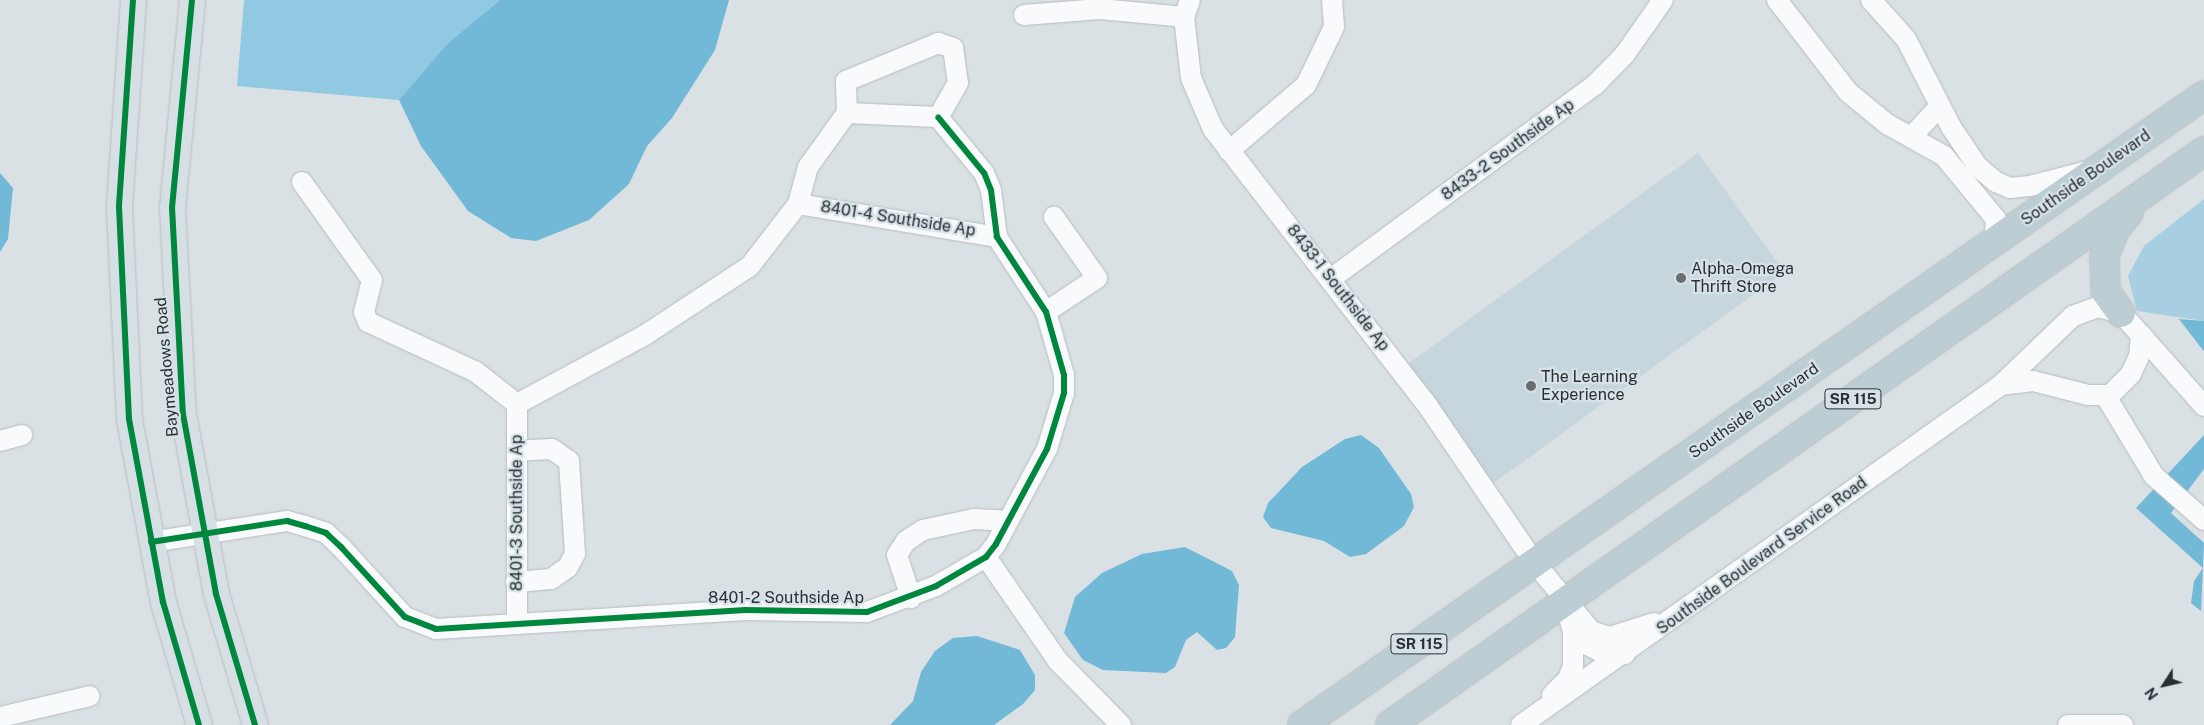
<!DOCTYPE html>
<html>
<head>
<meta charset="utf-8">
<style>
	body { margin:0 }
	#map { position:relative; width:2204px; height:725px; overflow:hidden; background:#dae1e4; font-family:"Public Sans",sans-serif }
	div>[style] { position:absolute }
	.built>* { inset:0; background:#c7d5dc; transform-origin:0 0 }
	.green>* { inset:0; background:#a8cee1 }
	.forest>* { inset:0; background:#91c9e2 }
	.water>* { inset:0; background:#72b8d7 }
	.roads { filter:drop-shadow(0 0 1px #b7bcbf) drop-shadow(0 0 1px #b7bcbf) }
	.minor>* { height:20px; margin:-10px; padding:0 10px; transform-origin:10px; border-radius:10px; background:#f9fafb }
	.major>* { height:25px; margin:-12.5px; padding:0 12.5px; transform-origin:12.5px; border-radius:12.5px; background:#d6dfe3 }
	.highway>* { height:28px; margin:-14px; padding:0 14px; transform-origin:14px; border-radius:14px; background:#bdcdd4 }
	.cycleway>* { height:6px; margin:-3px; padding:0 3px; transform-origin:3px; border-radius:3px; background:#00873e }
	.dots>* { width:14px; height:14px; translate:-50% -50%; box-sizing:border-box; border:2px solid #d6e2e8; border-radius:50% }
	span { translate:-50% -50%; white-space:nowrap; text-align:center; line-height:1.15; -webkit-text-stroke:4.5px #d6e2e8; paint-order:stroke }
	.shield-label span { padding:1px 4px; background:#d6e2e8; border:1px solid; border-radius:4px; -webkit-text-stroke-width:0 }
	.shield-label { font-size:15px; color:#2a2f31; font-weight:700 }
	.street-label { font-size:16px; color:#2a2f31 }
	.poi-label { font-size:16px; color:#2a2f31 }
	.left { translate:0 -50%; text-align:left }
	.north { position:absolute; left:2139px; top:660px; width:50px; height:50px; -webkit-text-stroke:4px #d6e2e8; paint-order:stroke; rotate:235deg; font-size:14px; font-weight:700; line-height:20px; text-align:center; color:#2a2f31 }
	.north::after { content:''; display:block; margin:auto; width:18px; height:22px; background:#2a2f31; clip-path:polygon(50% 0,100% 100%,50% 72%,0 100%) }
</style>
</head>
<body>
<div id="map">
	<div class="built">
		<i style="left:1698px;top:153px;width:147px;height:361px;rotate:54deg"></i>
	</div>
	<div class="green">
		<i style="clip-path:polygon(2204px 199px,2204px 321px,2137px 311px,2128px 276px,2144px 246px)"></i>
	</div>
	<div class="forest">
		<i style="clip-path:polygon(244px 0,500px 0,447px 44px,399px 100px,237px 86px)"></i>
	</div>
	<div class="water">
		<i style="clip-path:polygon(500px 0,729px 0,715px 50px,672px 118px,647px 146px,629px 184px,589px 220px,536px 241px,511px 238px,468px 211px,421px 146px,399px 100px,447px 44px)"></i>
		<i style="clip-path:polygon(0 173px,13px 188px,8px 239px,0 252px)"></i>
		<i style="clip-path:polygon(2179px 319px,2204px 321px,2204px 351px,2202px 349px)"></i>
		<i style="clip-path:polygon(1361px 435px,1379px 448px,1411px 494px,1414px 507px,1404px 526px,1366px 554px,1350px 557px,1324px 541px,1271px 528px,1263px 517px,1268px 503px,1302px 467px,1345px 439px)"></i>
		<i style="clip-path:polygon(2204px 435px,2204px 469px,2171px 513px,2204px 543px,2201px 611px,2191px 603px,2194px 581px,2203px 568px,2136px 508px)"></i>
		<i style="clip-path:polygon(1185px 547px,1232px 571px,1239px 585px,1235px 637px,1226px 648px,1217px 650px,1197px 632px,1186px 640px,1175px 667px,1166px 673px,1103px 670px,1083px 660px,1064px 633px,1075px 597px,1102px 573px,1142px 554px)"></i>
		<i style="clip-path:polygon(977px 636px,1020px 650px,1035px 675px,1035px 690px,1023px 704px,994px 725px,890px 725px,913px 701px,921px 672px,935px 651px,953px 638px)"></i>
	</div>
	<div class="roads">
		<div class="minor">
			<i style="left:1190px;top:0;width:18px;rotate:109deg"></i>
			<i style="left:1184px;top:17px;width:61px;rotate:83.5deg"></i>
			<i style="left:1191px;top:78px;width:56px;rotate:66.7deg"></i>
			<i style="left:1213px;top:129px;width:346px;rotate:52.2deg"></i>
			<i style="left:1425px;top:402px;width:195px;rotate:55.7deg"></i>
			<i style="left:1535px;top:563px;width:88px;rotate:50.5deg"></i>
			<i style="left:1591px;top:631px;width:20px;rotate:18deg"></i>
			<i style="left:1610px;top:637px;width:46px;rotate:-17.7deg"></i>
			<i style="left:1777px;top:0;width:116px;rotate:52.3deg"></i>
			<i style="left:1848px;top:92px;width:50px;rotate:39.4deg"></i>
			<i style="left:1887px;top:124px;width:65px;rotate:29.3deg"></i>
			<i style="left:1944px;top:156px;width:82px;rotate:50.5deg"></i>
			<i style="left:1996px;top:219px;width:24px;rotate:95deg"></i>
			<i style="left:1871px;top:0;width:52px;rotate:48.1deg"></i>
			<i style="left:1906px;top:39px;width:99px;rotate:62.9deg"></i>
			<i style="left:1951px;top:127px;width:48px;rotate:56deg"></i>
			<i style="left:1978px;top:167px;width:23px;rotate:40deg"></i>
			<i style="left:1996px;top:182px;width:15px;rotate:23deg"></i>
			<i style="left:2010px;top:188px;width:20px;rotate:-6deg"></i>
			<i style="left:2030px;top:186px;width:60px;rotate:-14.5deg"></i>
			<i style="left:1024px;top:15px;width:76px;rotate:-4.5deg"></i>
			<i style="left:1100px;top:9px;width:84px;rotate:5.4deg"></i>
			<i style="left:847px;top:113px;width:91px;rotate:2.5deg"></i>
			<i style="left:1911px;top:137px;width:42px;rotate:-46.9deg"></i>
			<i style="left:1229px;top:151px;width:101px;rotate:-40.6deg"></i>
			<i style="left:1306px;top:85px;width:64px;rotate:-64.2deg"></i>
			<i style="left:1334px;top:27px;width:27px;rotate:-94deg"></i>
			<i style="left:302px;top:182px;width:120px;rotate:54.5deg"></i>
			<i style="left:372px;top:280px;width:33px;rotate:104deg"></i>
			<i style="left:364px;top:312px;width:11px;rotate:68deg"></i>
			<i style="left:368px;top:322px;width:119px;rotate:24.8deg"></i>
			<i style="left:476px;top:372px;width:52px;rotate:38deg"></i>
			<i style="left:798px;top:204px;width:202px;rotate:9.4deg"></i>
			<i style="left:1332px;top:278px;width:326px;rotate:-36.3deg"></i>
			<i style="left:1595px;top:85px;width:43px;rotate:-45.9deg"></i>
			<i style="left:1625px;top:54px;width:66px;rotate:-54.9deg"></i>
			<i style="left:1046px;top:312px;width:61px;rotate:-33.7deg"></i>
			<i style="left:1097px;top:278px;width:75px;rotate:-125.2deg"></i>
			<i style="left:2141px;top:335px;width:95px;rotate:48.4deg"></i>
			<i style="left:2105px;top:395px;width:95px;rotate:58.8deg"></i>
			<i style="left:2154px;top:476px;width:67px;rotate:41.3deg"></i>
			<i style="left:517px;top:404px;width:145px;rotate:-28.3deg"></i>
			<i style="left:645px;top:335px;width:126px;rotate:-33.3deg"></i>
			<i style="left:750px;top:266px;width:78px;rotate:-52.3deg"></i>
			<i style="left:798px;top:204px;width:38px;rotate:-75deg"></i>
			<i style="left:808px;top:167px;width:67px;rotate:-54.2deg"></i>
			<i style="left:847px;top:113px;width:32px;rotate:-92deg"></i>
			<i style="left:846px;top:81px;width:100px;rotate:-22.4deg"></i>
			<i style="left:938px;top:43px;width:16px;rotate:18deg"></i>
			<i style="left:953px;top:48px;width:35px;rotate:82deg"></i>
			<i style="left:958px;top:83px;width:39px;rotate:120deg"></i>
			<i style="left:0;top:441px;width:23px;rotate:-15deg"></i>
			<i style="left:151px;top:542px;width:138px;rotate:-8.8deg"></i>
			<i style="left:287px;top:521px;width:19px;rotate:16deg"></i>
			<i style="left:305px;top:526px;width:22px;rotate:18deg"></i>
			<i style="left:326px;top:533px;width:21px;rotate:43deg"></i>
			<i style="left:341px;top:547px;width:95px;rotate:47.6deg"></i>
			<i style="left:405px;top:617px;width:33px;rotate:21deg"></i>
			<i style="left:436px;top:629px;width:310px;rotate:-3.5deg"></i>
			<i style="left:745px;top:610px;width:122px;rotate:0.9deg"></i>
			<i style="left:867px;top:612px;width:74px;rotate:-20.6deg"></i>
			<i style="left:936px;top:586px;width:58px;rotate:-30.1deg"></i>
			<i style="left:986px;top:557px;width:16px;rotate:-52deg"></i>
			<i style="left:996px;top:544px;width:108px;rotate:-61.8deg"></i>
			<i style="left:1047px;top:449px;width:59px;rotate:-73.1deg"></i>
			<i style="left:1064px;top:393px;width:18px;rotate:-90deg"></i>
			<i style="left:1064px;top:375px;width:66px;rotate:-105.9deg"></i>
			<i style="left:1046px;top:312px;width:90px;rotate:-123.2deg"></i>
			<i style="left:997px;top:237px;width:47px;rotate:-97.3deg"></i>
			<i style="left:991px;top:190px;width:18px;rotate:-112deg"></i>
			<i style="left:984px;top:173px;width:72px;rotate:-129.4deg"></i>
			<i style="left:986px;top:557px;width:126px;rotate:55.3deg"></i>
			<i style="left:1058px;top:661px;width:90px;rotate:45.5deg"></i>
			<i style="left:516px;top:582px;width:35px;rotate:-5deg"></i>
			<i style="left:551px;top:579px;width:21px;rotate:-35deg"></i>
			<i style="left:568px;top:567px;width:15px;rotate:-62deg"></i>
			<i style="left:575px;top:554px;width:93px;rotate:-93.7deg"></i>
			<i style="left:569px;top:461px;width:21px;rotate:-145deg"></i>
			<i style="left:552px;top:449px;width:35px;rotate:177deg"></i>
			<i style="left:911px;top:598px;width:45px;rotate:-108deg"></i>
			<i style="left:897px;top:555px;width:17px;rotate:-57deg"></i>
			<i style="left:906px;top:541px;width:20px;rotate:-33deg"></i>
			<i style="left:923px;top:530px;width:52px;rotate:-12.2deg"></i>
			<i style="left:974px;top:519px;width:33px;rotate:3deg"></i>
			<i style="left:517px;top:622px;width:218px;rotate:-90deg"></i>
			<i style="left:1573px;top:638px;width:34px;rotate:26deg"></i>
			<i style="left:1604px;top:653px;width:21px;rotate:3deg"></i>
			<i style="left:1552px;top:695px;width:23px;rotate:-45deg"></i>
			<i style="left:1568px;top:679px;width:14px;rotate:-69deg"></i>
			<i style="left:1573px;top:666px;width:34px;rotate:-90deg"></i>
			<i style="left:1573px;top:632px;width:28px;rotate:-105deg"></i>
			<i style="left:0;top:717px;width:92px;rotate:-13.1deg"></i>
			<i style="left:1521px;top:725px;width:588px;rotate:-35.31deg"></i>
			<i style="left:2001px;top:385px;width:100px;rotate:-43.8deg"></i>
			<i style="left:2073px;top:316px;width:27px;rotate:-20deg"></i>
			<i style="left:2098px;top:307px;width:24px;rotate:15deg"></i>
			<i style="left:2121px;top:313px;width:30px;rotate:48deg"></i>
			<i style="left:2141px;top:335px;width:21px;rotate:95deg"></i>
			<i style="left:2139px;top:356px;width:20px;rotate:114deg"></i>
			<i style="left:2131px;top:374px;width:30px;rotate:135deg"></i>
			<i style="left:2110px;top:395px;width:22px;rotate:180deg"></i>
			<i style="left:2088px;top:395px;width:57px;rotate:-165.7deg"></i>
			<i style="left:2033px;top:381px;width:32px;rotate:173deg"></i>
			<i style="left:2068px;top:725px;width:55px"></i>
		</div>
		<div class="major">
			<i style="left:133px;top:0;width:207px;rotate:93.9deg"></i>
			<i style="left:119px;top:207px;width:212px;rotate:87.3deg"></i>
			<i style="left:129px;top:419px;width:186px;rotate:79.5deg"></i>
			<i style="left:163px;top:602px;width:128px;rotate:73.7deg"></i>
			<i style="left:192px;top:0;width:208px;rotate:95.5deg"></i>
			<i style="left:172px;top:207px;width:207px;rotate:87deg"></i>
			<i style="left:183px;top:414px;width:183px;rotate:79.6deg"></i>
			<i style="left:216px;top:594px;width:137px;rotate:73.4deg"></i>
		</div>
		<div class="highway">
			<i style="left:2121px;top:313px;width:26px;rotate:-126deg"></i>
			<i style="left:2106px;top:292px;width:35px;rotate:-93deg"></i>
			<i style="left:2104px;top:257px;width:29px;rotate:-68deg"></i>
			<i style="left:2115px;top:230px;width:23px;rotate:-52deg"></i>
			<i style="left:1302px;top:725px;width:1100px;rotate:-34.93deg"></i>
			<i style="left:1390px;top:725px;width:996px;rotate:-35.19deg"></i>
		</div>
	</div>
	<div class="cycleway">
		<i style="left:133px;top:0;width:207px;rotate:93.9deg"></i>
		<i style="left:119px;top:207px;width:212px;rotate:87.3deg"></i>
		<i style="left:129px;top:419px;width:186px;rotate:79.5deg"></i>
		<i style="left:163px;top:602px;width:128px;rotate:73.7deg"></i>
		<i style="left:192px;top:0;width:208px;rotate:95.5deg"></i>
		<i style="left:172px;top:207px;width:207px;rotate:87deg"></i>
		<i style="left:183px;top:414px;width:183px;rotate:79.6deg"></i>
		<i style="left:216px;top:594px;width:137px;rotate:73.4deg"></i>
		<i style="left:151px;top:542px;width:138px;rotate:-8.8deg"></i>
		<i style="left:287px;top:521px;width:19px;rotate:16deg"></i>
		<i style="left:305px;top:526px;width:22px;rotate:18deg"></i>
		<i style="left:326px;top:533px;width:21px;rotate:43deg"></i>
		<i style="left:341px;top:547px;width:95px;rotate:47.6deg"></i>
		<i style="left:405px;top:617px;width:33px;rotate:21deg"></i>
		<i style="left:436px;top:629px;width:310px;rotate:-3.5deg"></i>
		<i style="left:745px;top:610px;width:122px;rotate:0.9deg"></i>
		<i style="left:867px;top:612px;width:74px;rotate:-20.6deg"></i>
		<i style="left:936px;top:586px;width:58px;rotate:-30.1deg"></i>
		<i style="left:986px;top:557px;width:16px;rotate:-52deg"></i>
		<i style="left:996px;top:544px;width:108px;rotate:-61.8deg"></i>
		<i style="left:1047px;top:449px;width:59px;rotate:-73.1deg"></i>
		<i style="left:1064px;top:393px;width:18px;rotate:-90deg"></i>
		<i style="left:1064px;top:375px;width:66px;rotate:-105.9deg"></i>
		<i style="left:1046px;top:312px;width:90px;rotate:-123.2deg"></i>
		<i style="left:997px;top:237px;width:47px;rotate:-97.3deg"></i>
		<i style="left:991px;top:190px;width:18px;rotate:-112deg"></i>
		<i style="left:984px;top:173px;width:72px;rotate:-129.4deg"></i>
	</div>
	<div class="dots">
		<i style="left:1681px;top:278px;background:#686d70"></i>
		<i style="left:1531px;top:386px;background:#686d70"></i>
	</div>
	<div class="shield-label">
		<span style="left:1853px;top:399px">SR 115</span>
		<span style="left:1419px;top:644px">SR 115</span>
	</div>
	<div class="street-label">
		<span style="left:1508px;top:150px;rotate:-36deg">8433-2 Southside Ap</span>
		<span style="left:2086px;top:178px;rotate:-35deg">Southside Boulevard</span>
		<span style="left:898px;top:219px;rotate:9deg">8401-4 Southside Ap</span>
		<span style="left:1338px;top:288px;rotate:52deg">8433-1 Southside Ap</span>
		<span style="left:167px;top:367px;rotate:-95deg">Baymeadows Road</span>
		<span style="left:1754px;top:411px;rotate:-35deg">Southside Boulevard</span>
		<span style="left:517px;top:513px;rotate:-90deg">8401-3 Southside Ap</span>
		<span style="left:1762px;top:556px;rotate:-36deg">Southside Boulevard Service Road</span>
		<span style="left:786px;top:598px">8401-2 Southside Ap</span>
	</div>
	<div class="poi-label">
		<span class="left" style="left:1691px;top:278px">Alpha-Omega<br>Thrift Store</span>
		<span class="left" style="left:1541px;top:386px">The Learning<br>Experience</span>
	</div>
	<div class="north">N</div>
</div>
</body>
</html>
